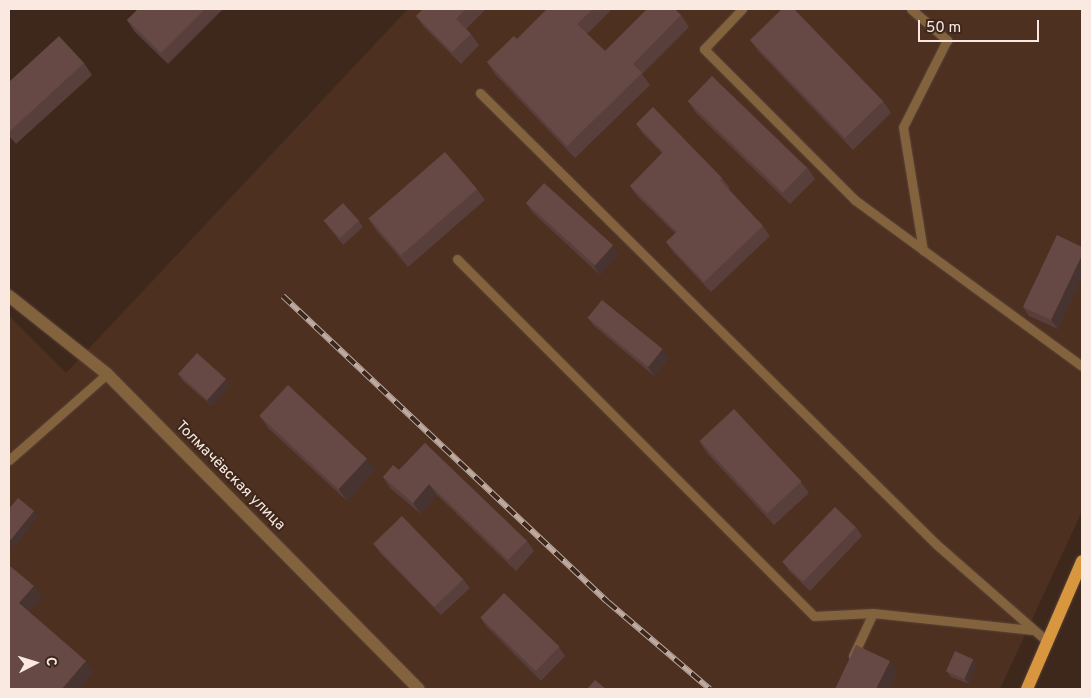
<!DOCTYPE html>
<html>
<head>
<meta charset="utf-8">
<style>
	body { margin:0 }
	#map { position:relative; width:1091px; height:698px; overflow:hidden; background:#3e281c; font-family:Overpass,sans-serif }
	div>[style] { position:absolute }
	.built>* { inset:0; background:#4d3020 }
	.roads { filter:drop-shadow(0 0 1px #584338) drop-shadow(0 0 1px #584338) }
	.service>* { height:9px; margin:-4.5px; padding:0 4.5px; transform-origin:4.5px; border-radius:4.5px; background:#83633d }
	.minor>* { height:12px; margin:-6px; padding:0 6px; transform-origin:6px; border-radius:6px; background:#83633d }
	.primary>* { height:12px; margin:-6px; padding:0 6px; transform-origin:6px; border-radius:6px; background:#d8963e }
	.rail>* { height:5.5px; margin-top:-2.75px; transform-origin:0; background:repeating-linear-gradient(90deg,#3e281c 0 11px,#bdaba2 0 22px); box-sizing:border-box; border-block:1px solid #bdaba2 }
	.wall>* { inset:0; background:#583f3b }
	.shaded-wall>* { inset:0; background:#473330 }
	.building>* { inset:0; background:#664945; transform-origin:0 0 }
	span { translate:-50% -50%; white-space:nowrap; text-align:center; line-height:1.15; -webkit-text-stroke:4px #3e281c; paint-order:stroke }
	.street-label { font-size:15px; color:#f9e9e1 }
	.frame { position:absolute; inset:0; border:10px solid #f9e9e1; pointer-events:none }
	.north { position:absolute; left:10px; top:638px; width:50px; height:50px; -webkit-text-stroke:4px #3e281c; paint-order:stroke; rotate:85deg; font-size:14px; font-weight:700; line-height:20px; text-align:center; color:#f9e9e1 }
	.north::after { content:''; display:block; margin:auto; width:18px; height:22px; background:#f9e9e1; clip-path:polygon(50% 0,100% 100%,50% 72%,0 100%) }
	.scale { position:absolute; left:918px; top:20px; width:121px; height:22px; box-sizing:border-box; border:2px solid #f9e9e1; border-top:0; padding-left:6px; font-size:15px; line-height:18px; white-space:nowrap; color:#f9e9e1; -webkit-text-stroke:4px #3e281c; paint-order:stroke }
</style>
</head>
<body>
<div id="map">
	<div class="built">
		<i style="clip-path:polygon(408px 9px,1082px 9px,1082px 511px,1000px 689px,9px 689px,9px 316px,66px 373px)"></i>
	</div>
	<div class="roads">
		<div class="service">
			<i style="left:742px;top:9px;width:55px;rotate:133.5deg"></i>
			<i style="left:704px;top:49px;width:214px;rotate:45deg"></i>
			<i style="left:855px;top:200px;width:281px;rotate:36.2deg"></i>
			<i style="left:911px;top:9px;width:48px;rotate:40.7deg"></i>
			<i style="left:947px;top:40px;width:97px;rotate:116.8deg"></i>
			<i style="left:903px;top:127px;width:125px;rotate:80.8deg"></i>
			<i style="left:480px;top:93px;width:641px;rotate:44.68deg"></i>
			<i style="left:936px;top:544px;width:149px;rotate:41.2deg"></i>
			<i style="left:457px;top:259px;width:505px;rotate:45deg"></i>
			<i style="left:814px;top:616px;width:59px;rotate:-2.9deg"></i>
			<i style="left:873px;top:613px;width:161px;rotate:6.1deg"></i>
			<i style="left:9px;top:460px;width:130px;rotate:-41.3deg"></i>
			<i style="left:853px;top:656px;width:47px;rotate:-65.1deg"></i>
		</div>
		<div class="minor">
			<i style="left:9px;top:296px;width:125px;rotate:38.5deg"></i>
			<i style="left:107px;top:374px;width:443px;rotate:45.3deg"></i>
		</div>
		<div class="primary">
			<i style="left:1027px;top:689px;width:139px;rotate:-66.7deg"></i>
		</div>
	</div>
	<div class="rail">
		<i style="left:283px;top:296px;width:446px;rotate:43.3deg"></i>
		<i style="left:608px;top:602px;width:134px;rotate:40.5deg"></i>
	</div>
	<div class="wall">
		<i style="clip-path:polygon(138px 9px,223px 9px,168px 64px,134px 31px,127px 20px)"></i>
		<i style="clip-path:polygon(423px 9px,486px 9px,466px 29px,471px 34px,479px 45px,461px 64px,424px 27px,416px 16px)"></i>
		<i style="clip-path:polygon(547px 9px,612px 9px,587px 34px,605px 51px,681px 15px,689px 27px,642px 74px,650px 85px,575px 158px,495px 74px,487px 62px,517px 39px)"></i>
		<i style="clip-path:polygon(750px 40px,883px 101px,891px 113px,853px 150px,758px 51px)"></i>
		<i style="clip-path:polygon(84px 63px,92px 75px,16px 144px,9px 136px,9px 82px)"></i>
		<i style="clip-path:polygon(688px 101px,807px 167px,815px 179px,790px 204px,696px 113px)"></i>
		<i style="clip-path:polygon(636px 124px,722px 178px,730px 188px,728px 189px,763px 226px,770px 236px,711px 292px,673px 252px,666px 242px,675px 233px,637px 196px,630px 186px,662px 153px,643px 134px)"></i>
		<i style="clip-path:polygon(477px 189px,485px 200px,408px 267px,376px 230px,368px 218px)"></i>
		<i style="clip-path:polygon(526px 203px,619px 255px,600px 275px,532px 212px)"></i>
		<i style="clip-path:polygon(323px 220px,359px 221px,363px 227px,343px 245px)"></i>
		<i style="clip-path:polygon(1082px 247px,1082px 277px,1058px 329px,1029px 316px,1023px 307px)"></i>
		<i style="clip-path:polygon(588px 318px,669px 358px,654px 376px,594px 326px)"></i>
		<i style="clip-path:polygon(178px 374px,230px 385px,212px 406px,183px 381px)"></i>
		<i style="clip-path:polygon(260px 416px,375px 470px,347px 501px,268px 428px)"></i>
		<i style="clip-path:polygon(699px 441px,801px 482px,809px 493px,774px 525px,707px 453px)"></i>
		<i style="clip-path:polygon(425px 443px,527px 541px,534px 551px,516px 571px,437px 495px,421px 514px,390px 488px,383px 477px,399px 470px)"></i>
		<i style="clip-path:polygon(856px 527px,862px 536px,810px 591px,789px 571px,783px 562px)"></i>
		<i style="clip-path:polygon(374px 544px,463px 579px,470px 588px,441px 615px,380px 553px)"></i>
		<i style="clip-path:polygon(480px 617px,559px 647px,565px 656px,541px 681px,486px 626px)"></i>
		<i style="clip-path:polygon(977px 665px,969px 684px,951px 677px,946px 671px)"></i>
	</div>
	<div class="shaded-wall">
		<i style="clip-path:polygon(613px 246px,619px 255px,600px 275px,594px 266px)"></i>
		<i style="clip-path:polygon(1082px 255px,1082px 277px,1058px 329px,1051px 320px)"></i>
		<i style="clip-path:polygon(663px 349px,669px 358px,654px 376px,648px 367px)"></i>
		<i style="clip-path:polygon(226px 379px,230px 385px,212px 406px,207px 400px)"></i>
		<i style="clip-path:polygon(367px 458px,375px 470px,347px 501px,339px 489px)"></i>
		<i style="clip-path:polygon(429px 484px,437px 495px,421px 514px,413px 503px)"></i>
		<i style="clip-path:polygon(34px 511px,38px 517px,14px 548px,9px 542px)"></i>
		<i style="clip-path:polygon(34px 586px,42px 598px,27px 615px,19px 603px)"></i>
		<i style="clip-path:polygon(973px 659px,977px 665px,969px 684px,964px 678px)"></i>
		<i style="clip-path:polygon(86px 661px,94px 672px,80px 689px,62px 689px)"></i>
		<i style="clip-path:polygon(890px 661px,898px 673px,890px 689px,876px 689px)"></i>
	</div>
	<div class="building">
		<i style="clip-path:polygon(138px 9px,205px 9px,161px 53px,127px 20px)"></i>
		<i style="clip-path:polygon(423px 9px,466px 9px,456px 19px,471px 34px,452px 52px,416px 16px)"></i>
		<i style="clip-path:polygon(547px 9px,593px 9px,577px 24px,605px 51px,647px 9px,675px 9px,681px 15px,633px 64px,642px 73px,567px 146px,487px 62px,514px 36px,517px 39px)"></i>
		<i style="clip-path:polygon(782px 9px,794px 9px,883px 101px,845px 138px,750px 40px)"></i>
		<i style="clip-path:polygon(59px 36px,84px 63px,9px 132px,9px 82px)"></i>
		<i style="left:712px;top:76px;width:132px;height:35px;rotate:44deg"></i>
		<i style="clip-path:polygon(653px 107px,722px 178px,720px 180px,763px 226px,704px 282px,666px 242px,677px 232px,630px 186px,663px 152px,636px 124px)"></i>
		<i style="left:445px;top:152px;width:49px;height:101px;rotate:49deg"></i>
		<i style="left:544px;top:183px;width:93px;height:27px;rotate:42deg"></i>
		<i style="left:343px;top:203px;width:24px;height:26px;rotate:48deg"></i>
		<i style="clip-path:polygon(1057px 235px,1082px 247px,1082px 255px,1051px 320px,1023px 307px)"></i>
		<i style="left:602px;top:300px;width:78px;height:23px;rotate:39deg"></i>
		<i style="left:197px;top:353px;width:39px;height:28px;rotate:42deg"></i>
		<i style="left:288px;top:385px;width:108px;height:42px;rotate:43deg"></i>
		<i style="left:734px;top:409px;width:99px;height:47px;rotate:47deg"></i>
		<i style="clip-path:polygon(425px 443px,527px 541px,508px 560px,429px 484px,413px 503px,383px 477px,393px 465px,399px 470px)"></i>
		<i style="clip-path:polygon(18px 498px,34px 511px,9px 542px,9px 509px)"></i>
		<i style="left:835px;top:507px;width:29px;height:76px;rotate:44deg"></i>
		<i style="left:402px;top:516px;width:88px;height:40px;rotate:46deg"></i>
		<i style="clip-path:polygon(10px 566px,34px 586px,19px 603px,86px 661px,62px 689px,9px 689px,9px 568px)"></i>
		<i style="left:504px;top:593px;width:77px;height:34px;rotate:44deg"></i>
		<i style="clip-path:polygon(856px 645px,890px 661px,876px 689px,835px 689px)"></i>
		<i style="left:955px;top:651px;width:20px;height:22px;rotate:24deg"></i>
		<i style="clip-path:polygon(595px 680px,606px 689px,587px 689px)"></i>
	</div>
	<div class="street-label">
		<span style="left:230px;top:476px;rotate:45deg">Толмачёвская улица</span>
	</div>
	<div class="frame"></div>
	<div class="north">С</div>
	<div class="scale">50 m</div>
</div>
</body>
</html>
